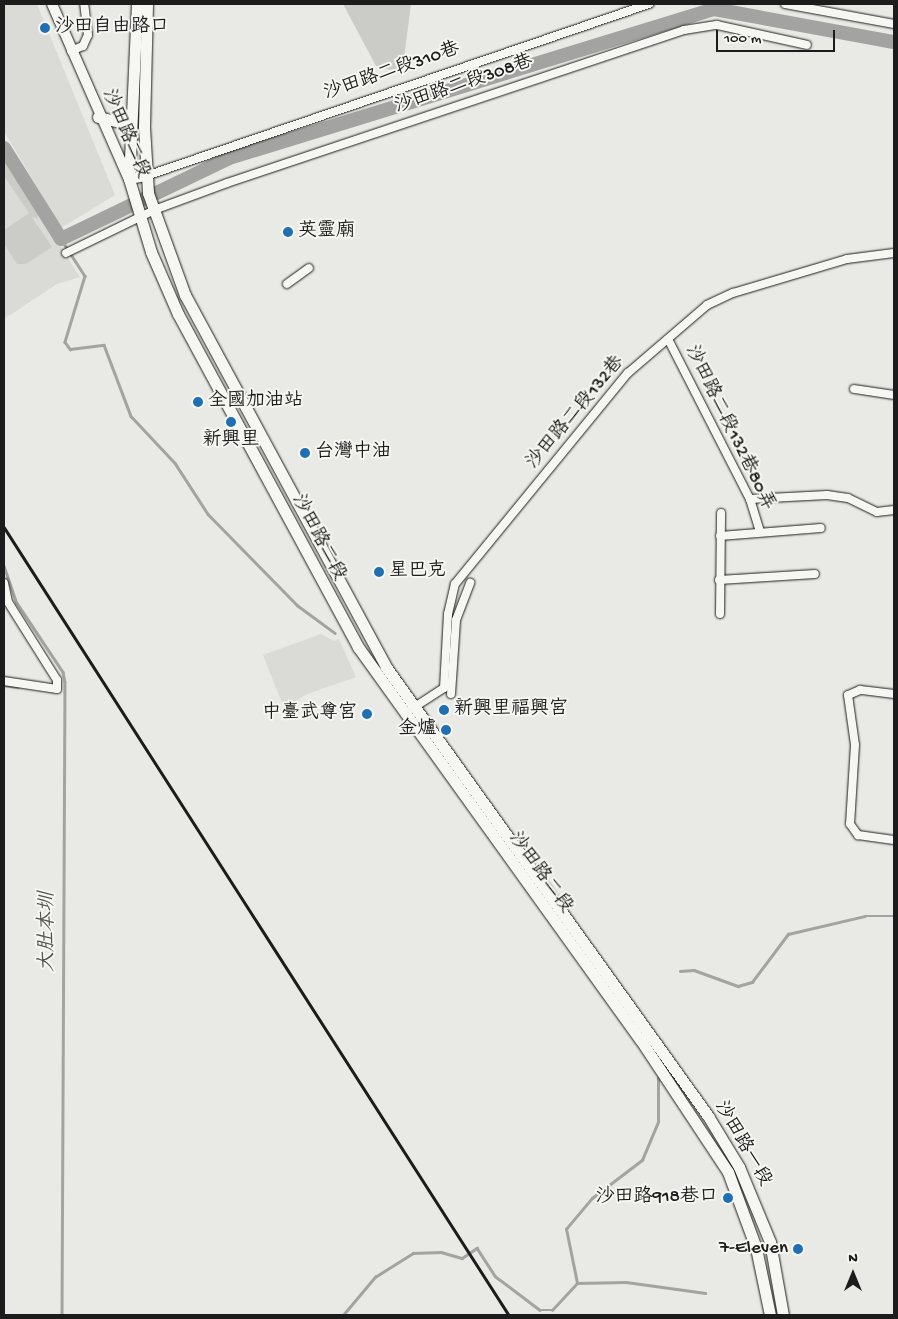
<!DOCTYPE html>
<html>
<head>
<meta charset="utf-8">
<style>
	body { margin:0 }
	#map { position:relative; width:898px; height:1319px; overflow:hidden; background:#e9e9e5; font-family:"Gochi Hand","LXGW WenKai TC",sans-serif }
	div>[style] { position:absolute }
	.built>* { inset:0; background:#dadad6 }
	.green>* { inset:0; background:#cbcbc7 }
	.stream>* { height:2.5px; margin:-1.25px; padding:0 1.25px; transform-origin:1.25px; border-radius:1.25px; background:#a3a3a1 }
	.river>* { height:14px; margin:-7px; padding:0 7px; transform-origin:7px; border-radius:7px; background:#a3a3a1 }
	.roads { filter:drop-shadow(0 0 1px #1c1c1c) drop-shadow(0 0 1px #1c1c1c) }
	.street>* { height:8px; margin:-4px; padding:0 4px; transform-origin:4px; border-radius:4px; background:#f6f6f2 }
	.secondary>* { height:10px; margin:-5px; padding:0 5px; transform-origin:5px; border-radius:5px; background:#f6f6f2 }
	.primary>* { height:11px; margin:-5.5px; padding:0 5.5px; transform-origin:5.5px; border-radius:5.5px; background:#f6f6f2 }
	.rail>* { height:2.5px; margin:-1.25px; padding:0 1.25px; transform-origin:1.25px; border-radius:1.25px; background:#1c1c1c }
	.dots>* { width:14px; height:14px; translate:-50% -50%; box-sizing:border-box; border:2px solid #f6f6f2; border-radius:50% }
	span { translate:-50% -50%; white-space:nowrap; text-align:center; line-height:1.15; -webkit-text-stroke:4px #f6f6f2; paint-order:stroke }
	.poi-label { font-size:19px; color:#1c1c1c }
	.left { translate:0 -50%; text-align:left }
	.right { translate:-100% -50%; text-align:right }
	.street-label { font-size:19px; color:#1c1c1c }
	.water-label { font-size:20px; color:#525251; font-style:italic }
	.frame { position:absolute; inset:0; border:5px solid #1c1c1c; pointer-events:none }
	.north { position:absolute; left:828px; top:1249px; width:50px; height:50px; -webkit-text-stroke:4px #f6f6f2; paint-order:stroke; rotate:0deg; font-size:14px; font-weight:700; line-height:20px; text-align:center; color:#1c1c1c }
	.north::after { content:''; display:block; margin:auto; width:18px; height:22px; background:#1c1c1c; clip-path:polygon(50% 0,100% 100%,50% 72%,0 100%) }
	.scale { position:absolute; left:716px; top:30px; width:119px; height:22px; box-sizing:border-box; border:2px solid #1c1c1c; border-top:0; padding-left:6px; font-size:15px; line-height:18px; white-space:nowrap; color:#1c1c1c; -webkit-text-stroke:4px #f6f6f2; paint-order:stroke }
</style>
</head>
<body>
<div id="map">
	<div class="built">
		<i style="clip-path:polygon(4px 4px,37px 4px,115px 195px,61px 228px,4px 131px)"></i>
		<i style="clip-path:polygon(4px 157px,80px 277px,57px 284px,4px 319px)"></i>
		<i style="clip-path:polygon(321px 634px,334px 641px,339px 639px,356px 677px,307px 694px,284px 708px,263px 655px)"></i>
	</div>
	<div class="green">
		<i style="clip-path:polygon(343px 4px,411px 4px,402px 73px,376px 66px)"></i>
		<i style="clip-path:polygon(4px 145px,40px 202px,37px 219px,31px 216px,52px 247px,26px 264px,17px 264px,4px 244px,4px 230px,29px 213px,4px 176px)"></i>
	</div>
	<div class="stream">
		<i style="left:61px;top:239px;width:44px;rotate:57deg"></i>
		<i style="left:85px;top:276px;width:69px;rotate:106.9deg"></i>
		<i style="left:65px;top:342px;width:9px;rotate:54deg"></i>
		<i style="left:70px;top:349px;width:34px;rotate:-7deg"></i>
		<i style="left:104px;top:345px;width:76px;rotate:69.2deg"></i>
		<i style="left:131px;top:416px;width:64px;rotate:46.9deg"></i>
		<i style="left:175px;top:463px;width:61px;rotate:57.1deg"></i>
		<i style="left:208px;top:514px;width:127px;rotate:45.6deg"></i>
		<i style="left:297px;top:605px;width:47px;rotate:36.4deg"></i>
		<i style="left:4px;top:566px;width:39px;rotate:71deg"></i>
		<i style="left:17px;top:603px;width:83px;rotate:56.3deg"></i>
		<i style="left:63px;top:672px;width:10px;rotate:79deg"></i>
		<i style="left:65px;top:682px;width:633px;rotate:90.27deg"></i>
		<i style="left:4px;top:685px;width:14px;rotate:8deg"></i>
		<i style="left:680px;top:971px;width:14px;rotate:-4deg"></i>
		<i style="left:694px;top:970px;width:47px;rotate:20deg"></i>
		<i style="left:738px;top:986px;width:15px;rotate:-16deg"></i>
		<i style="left:752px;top:982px;width:60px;rotate:-53.1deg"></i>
		<i style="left:788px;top:934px;width:79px;rotate:-13.2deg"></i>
		<i style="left:865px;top:916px;width:29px"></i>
		<i style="left:577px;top:1283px;width:49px;rotate:-1.2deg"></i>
		<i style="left:626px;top:1282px;width:80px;rotate:7.9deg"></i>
		<i style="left:343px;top:1315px;width:50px;rotate:-49.9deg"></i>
		<i style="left:375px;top:1277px;width:45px;rotate:-32.3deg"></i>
		<i style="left:413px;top:1253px;width:28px;rotate:-2deg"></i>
		<i style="left:441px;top:1252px;width:22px;rotate:16deg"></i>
		<i style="left:462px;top:1258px;width:18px;rotate:-34deg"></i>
		<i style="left:477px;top:1248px;width:33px;rotate:57deg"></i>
		<i style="left:495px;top:1276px;width:56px;rotate:37.1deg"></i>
		<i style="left:540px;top:1310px;width:12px"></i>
		<i style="left:552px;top:1310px;width:37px;rotate:-47deg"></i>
		<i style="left:577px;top:1283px;width:55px;rotate:-101.5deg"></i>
		<i style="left:566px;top:1229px;width:40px;rotate:-50deg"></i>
		<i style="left:592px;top:1198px;width:63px;rotate:-37.2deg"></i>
		<i style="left:642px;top:1160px;width:41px;rotate:-67.2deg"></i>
		<i style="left:658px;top:1122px;width:44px;rotate:-90deg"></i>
	</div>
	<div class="river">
		<i style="left:4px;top:148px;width:107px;rotate:57.9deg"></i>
		<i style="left:61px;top:239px;width:187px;rotate:-25.7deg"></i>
		<i style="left:229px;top:158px;width:507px;rotate:-17.08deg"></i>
		<i style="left:714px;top:9px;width:183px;rotate:10.4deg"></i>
	</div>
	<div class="roads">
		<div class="street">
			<i style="left:785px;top:4px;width:111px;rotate:10.4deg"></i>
			<i style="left:71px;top:51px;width:13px;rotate:-23deg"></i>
			<i style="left:83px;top:46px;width:12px;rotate:-66deg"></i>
			<i style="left:88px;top:35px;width:31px;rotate:-97deg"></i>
			<i style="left:146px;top:176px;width:532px;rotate:-18.88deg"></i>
			<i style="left:66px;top:253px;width:98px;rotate:-26deg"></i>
			<i style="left:154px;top:210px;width:78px;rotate:-20.3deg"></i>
			<i style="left:227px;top:183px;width:482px;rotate:-18.5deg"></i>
			<i style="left:684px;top:30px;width:33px;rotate:-9deg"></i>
			<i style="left:717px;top:25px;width:92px;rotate:12.5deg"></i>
			<i style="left:287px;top:284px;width:27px;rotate:-36deg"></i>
			<i style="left:668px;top:339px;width:180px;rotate:62.9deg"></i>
			<i style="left:750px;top:499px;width:34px;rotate:73deg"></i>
			<i style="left:854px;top:389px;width:40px;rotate:8.5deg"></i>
			<i style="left:750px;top:499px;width:77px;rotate:-3deg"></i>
			<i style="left:827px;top:495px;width:21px;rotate:8deg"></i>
			<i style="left:848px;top:498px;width:32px;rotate:26deg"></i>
			<i style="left:877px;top:512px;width:17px;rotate:-7deg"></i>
			<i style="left:720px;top:536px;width:101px;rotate:-4.5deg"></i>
			<i style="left:719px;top:580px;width:96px;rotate:-3.6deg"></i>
			<i style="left:4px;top:583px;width:19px;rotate:78deg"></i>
			<i style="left:8px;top:602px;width:92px;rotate:57.9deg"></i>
			<i style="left:57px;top:680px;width:9px;rotate:90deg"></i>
			<i style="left:57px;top:689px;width:54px;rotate:-171.4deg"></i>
			<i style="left:720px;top:614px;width:101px;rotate:-89.4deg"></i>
			<i style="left:451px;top:694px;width:74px;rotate:-86.1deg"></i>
			<i style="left:456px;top:620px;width:40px;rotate:-69deg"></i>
			<i style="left:894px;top:694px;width:34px;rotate:-173deg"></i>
			<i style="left:860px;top:690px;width:13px;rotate:157deg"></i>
			<i style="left:848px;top:695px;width:50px;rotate:82deg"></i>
			<i style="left:855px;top:745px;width:79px;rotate:93.6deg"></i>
			<i style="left:850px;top:824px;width:14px;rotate:54deg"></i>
			<i style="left:858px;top:835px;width:36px;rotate:8deg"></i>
			<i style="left:413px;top:708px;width:37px;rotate:-33deg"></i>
			<i style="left:444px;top:688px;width:74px;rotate:-86.9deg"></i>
			<i style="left:448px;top:614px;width:31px;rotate:-77deg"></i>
			<i style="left:455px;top:584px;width:273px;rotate:-50.7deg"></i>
			<i style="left:628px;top:373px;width:104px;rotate:-40.7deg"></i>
			<i style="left:707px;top:305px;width:29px;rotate:-25deg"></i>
			<i style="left:733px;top:293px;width:119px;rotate:-16.6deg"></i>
			<i style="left:847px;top:259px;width:47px;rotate:-7.3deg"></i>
		</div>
		<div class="secondary">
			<i style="left:52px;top:4px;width:191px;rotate:66.3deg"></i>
			<i style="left:129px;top:179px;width:17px;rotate:-10deg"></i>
		</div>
		<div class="primary">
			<i style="left:137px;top:4px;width:175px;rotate:92.6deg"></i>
			<i style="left:129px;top:179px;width:76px;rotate:73.2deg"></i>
			<i style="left:151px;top:252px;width:68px;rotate:66.5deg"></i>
			<i style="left:178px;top:314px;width:379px;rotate:61.6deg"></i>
			<i style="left:358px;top:647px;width:483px;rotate:54.3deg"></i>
			<i style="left:640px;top:1039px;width:159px;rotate:56.5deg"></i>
			<i style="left:728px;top:1172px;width:81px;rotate:69.8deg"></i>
			<i style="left:756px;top:1248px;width:68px;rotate:78.2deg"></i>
			<i style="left:147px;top:4px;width:123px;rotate:91.4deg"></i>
			<i style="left:144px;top:127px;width:66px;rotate:86.5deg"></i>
			<i style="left:148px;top:193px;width:109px;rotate:70.1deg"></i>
			<i style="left:185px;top:295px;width:423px;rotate:61.6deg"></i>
			<i style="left:386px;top:667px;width:553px;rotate:54.35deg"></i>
			<i style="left:708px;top:1116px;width:60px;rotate:58.7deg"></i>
			<i style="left:739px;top:1167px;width:81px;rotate:67.5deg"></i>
			<i style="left:770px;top:1242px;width:74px;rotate:79.9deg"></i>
			<i style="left:98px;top:117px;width:23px;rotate:13deg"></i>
			<i style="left:120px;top:122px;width:14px;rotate:-39deg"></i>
		</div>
	</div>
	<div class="rail">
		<i style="left:4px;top:527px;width:936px;rotate:57.35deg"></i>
	</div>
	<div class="dots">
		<i style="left:45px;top:28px;background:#1f6fb2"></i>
		<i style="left:288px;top:232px;background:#1f6fb2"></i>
		<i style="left:198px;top:402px;background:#1f6fb2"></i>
		<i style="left:231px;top:422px;background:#1f6fb2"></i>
		<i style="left:305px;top:453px;background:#1f6fb2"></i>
		<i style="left:379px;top:572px;background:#1f6fb2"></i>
		<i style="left:444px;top:710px;background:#1f6fb2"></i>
		<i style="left:367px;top:714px;background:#1f6fb2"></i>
		<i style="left:446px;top:730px;background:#1f6fb2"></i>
		<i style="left:728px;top:1198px;background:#1f6fb2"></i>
		<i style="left:798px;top:1249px;background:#1f6fb2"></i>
	</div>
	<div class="poi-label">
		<span class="left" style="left:55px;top:28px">沙田自由路口</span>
		<span class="left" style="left:298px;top:232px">英靈廟</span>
		<span class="left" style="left:208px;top:402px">全國加油站</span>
		<span style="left:231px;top:441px">新興里</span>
		<span class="left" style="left:315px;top:453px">台灣中油</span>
		<span class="left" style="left:389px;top:572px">星巴克</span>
		<span class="left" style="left:454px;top:710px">新興里福興宮</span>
		<span class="right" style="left:357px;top:714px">中臺武尊宮</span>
		<span class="right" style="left:436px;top:730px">金爐</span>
		<span class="right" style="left:718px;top:1198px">沙田路918巷口</span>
		<span class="right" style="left:788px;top:1249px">7-Eleven</span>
	</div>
	<div class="street-label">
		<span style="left:392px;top:72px;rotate:-19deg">沙田路二段310巷</span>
		<span style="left:464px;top:85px;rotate:-19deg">沙田路二段308巷</span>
		<span style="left:125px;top:134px;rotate:67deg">沙田路二段</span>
		<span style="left:576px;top:413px;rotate:-50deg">沙田路二段132巷</span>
		<span style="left:729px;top:428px;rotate:64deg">沙田路二段132巷80弄</span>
		<span style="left:318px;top:538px;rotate:62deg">沙田路二段</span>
		<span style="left:540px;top:873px;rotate:54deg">沙田路二段</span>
		<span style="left:742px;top:1144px;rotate:60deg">沙田路一段</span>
	</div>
	<div class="water-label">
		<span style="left:48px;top:932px;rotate:-90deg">大肚本圳</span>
	</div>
	<div class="frame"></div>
	<div class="north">N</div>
	<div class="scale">100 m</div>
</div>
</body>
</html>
